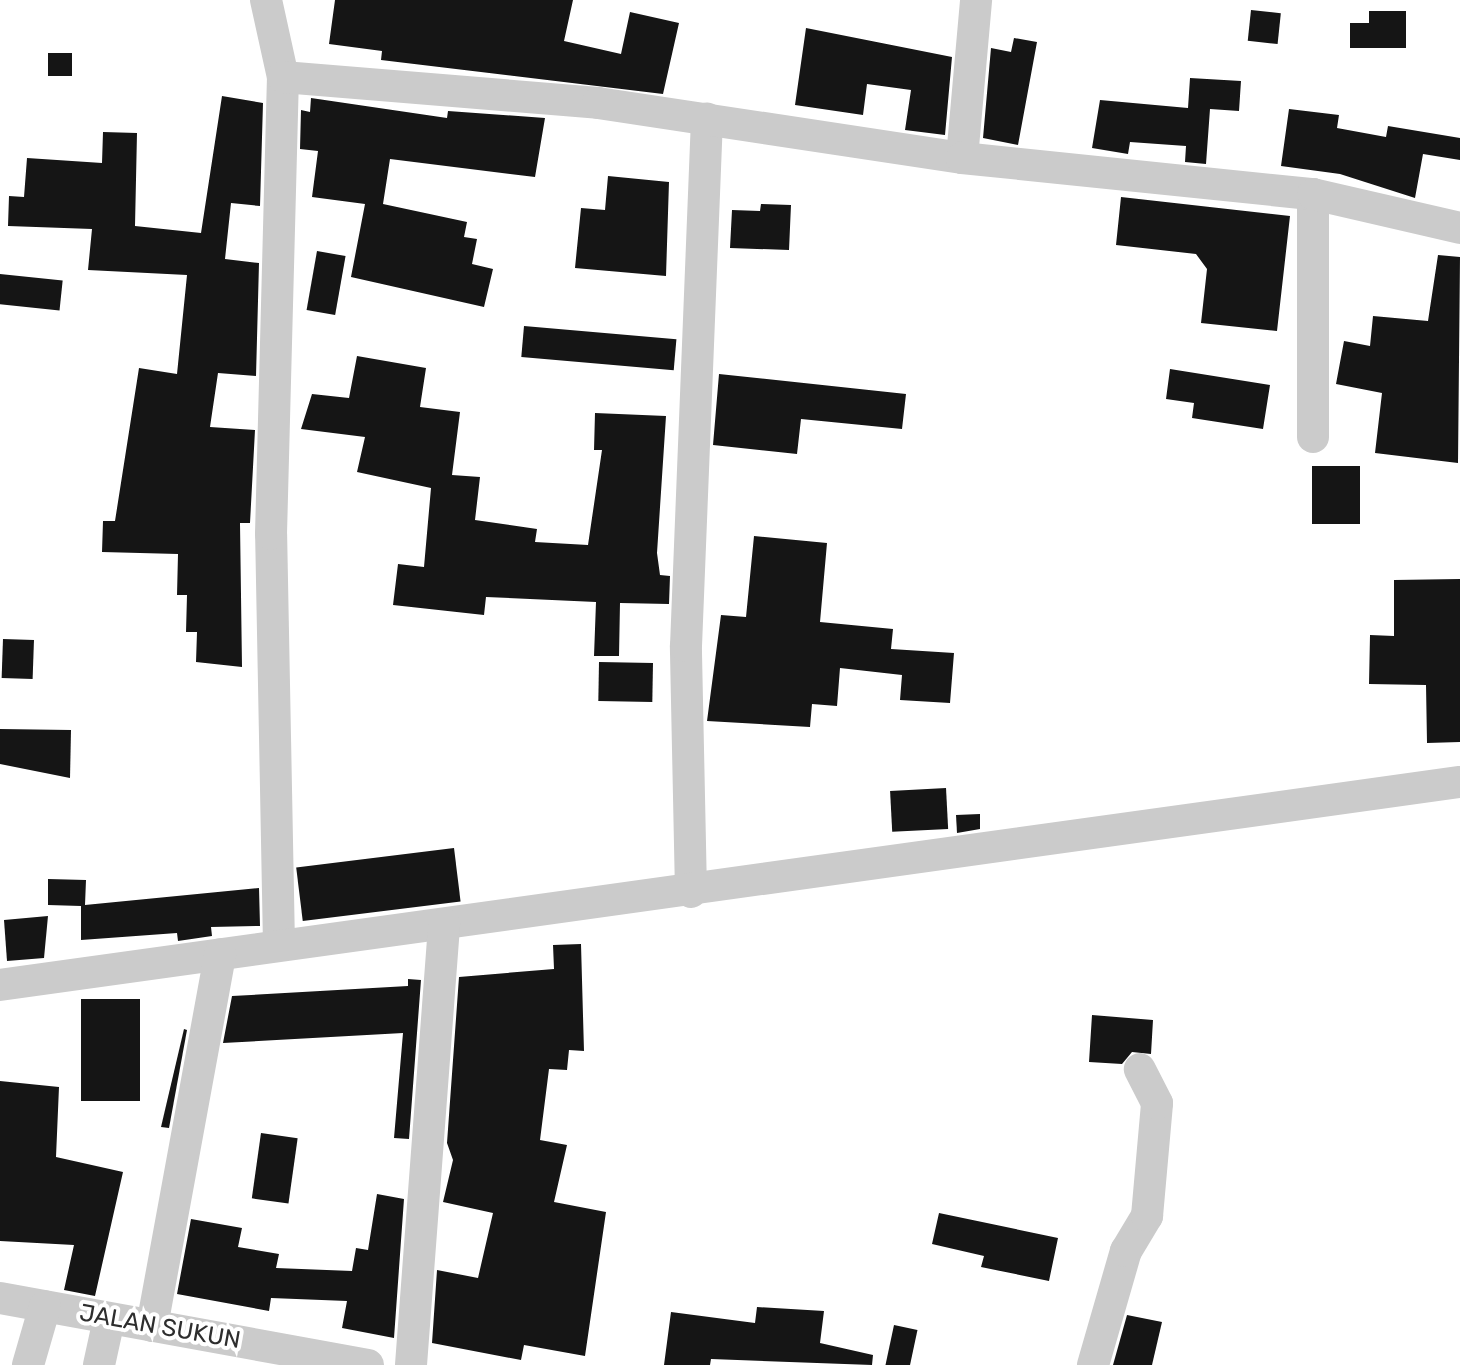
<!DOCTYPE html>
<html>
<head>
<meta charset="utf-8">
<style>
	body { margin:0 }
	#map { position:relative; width:1460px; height:1365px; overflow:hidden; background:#fff; font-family:Rubik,sans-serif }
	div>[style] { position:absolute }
	.building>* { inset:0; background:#151515; transform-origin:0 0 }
	.street>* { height:32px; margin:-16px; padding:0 16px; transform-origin:16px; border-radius:16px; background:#cbcbcb }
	span { translate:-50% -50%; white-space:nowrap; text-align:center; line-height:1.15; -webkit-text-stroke:8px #fff; paint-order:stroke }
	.street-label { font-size:24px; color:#2e2e2e }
</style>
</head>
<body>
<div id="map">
	<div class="building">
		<i style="clip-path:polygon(335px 0,573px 0,564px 41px,621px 54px,630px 12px,679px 23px,663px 94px,381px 60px,382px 51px,329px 44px)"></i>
		<i style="left:1251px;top:10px;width:30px;height:31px;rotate:6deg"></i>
		<i style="clip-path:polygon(1369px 11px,1406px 11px,1406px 48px,1350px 48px,1350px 23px,1369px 23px)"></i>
		<i style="clip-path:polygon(806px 28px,952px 57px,945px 135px,905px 130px,911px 90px,867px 84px,863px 115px,795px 105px)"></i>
		<i style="clip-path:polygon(1014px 38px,1037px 42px,1018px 145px,983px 138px,991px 48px,1011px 52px)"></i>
		<i style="left:48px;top:53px;width:24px;height:23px"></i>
		<i style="clip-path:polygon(1190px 78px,1241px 81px,1239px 111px,1210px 109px,1206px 164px,1185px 162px,1186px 146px,1130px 142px,1128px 154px,1092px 148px,1100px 100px,1188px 108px)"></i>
		<i style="clip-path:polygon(222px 96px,263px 103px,260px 206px,231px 203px,225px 259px,259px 263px,256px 376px,218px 373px,210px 427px,255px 430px,250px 523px,240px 523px,242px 667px,196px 662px,197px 632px,186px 632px,187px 595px,177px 595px,178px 554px,102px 552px,103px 521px,115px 521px,139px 368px,177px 374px,187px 275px,88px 270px,92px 229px,8px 226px,9px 196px,24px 197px,27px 158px,102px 163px,103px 132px,137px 133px,135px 226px,201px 233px)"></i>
		<i style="clip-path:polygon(311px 98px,447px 118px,448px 111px,545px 118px,535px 177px,390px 159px,383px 204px,467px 222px,464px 237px,477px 239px,472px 264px,493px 269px,484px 307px,351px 277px,365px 204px,312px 197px,318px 151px,300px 149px,301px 110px,310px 112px)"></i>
		<i style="clip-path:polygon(1289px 109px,1339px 115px,1337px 128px,1386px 137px,1388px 126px,1460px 138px,1460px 160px,1423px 154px,1415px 198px,1340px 174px,1281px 166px)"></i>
		<i style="clip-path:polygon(608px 176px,669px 182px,666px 276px,575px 268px,581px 208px,605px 210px)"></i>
		<i style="clip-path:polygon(1121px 197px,1290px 216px,1277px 331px,1201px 323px,1207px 269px,1196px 254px,1116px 245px)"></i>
		<i style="clip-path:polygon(761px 204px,791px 205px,789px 250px,730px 248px,732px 210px,760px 211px)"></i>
		<i style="left:317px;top:251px;width:29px;height:60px;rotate:10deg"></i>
		<i style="clip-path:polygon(1438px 255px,1460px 257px,1458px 463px,1375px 453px,1382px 393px,1336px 384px,1344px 341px,1370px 346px,1373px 316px,1428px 321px)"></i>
		<i style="left:0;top:274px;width:63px;height:30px;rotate:6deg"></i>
		<i style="left:524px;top:326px;width:153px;height:31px;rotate:5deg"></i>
		<i style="clip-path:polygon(357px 356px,426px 368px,420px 407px,460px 412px,452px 475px,480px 477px,475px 520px,537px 529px,535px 542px,588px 545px,602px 450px,594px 450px,595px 413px,666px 416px,657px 553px,660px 575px,670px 576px,669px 604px,620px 603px,619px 656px,594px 656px,596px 602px,486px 597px,484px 615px,393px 605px,398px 564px,424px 567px,431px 488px,357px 472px,365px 437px,301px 429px,312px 394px,349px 398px)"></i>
		<i style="clip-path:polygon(1170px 369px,1270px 385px,1263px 429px,1192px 418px,1194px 403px,1166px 399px)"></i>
		<i style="clip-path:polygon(719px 374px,906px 394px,902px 429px,801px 419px,797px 454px,713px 445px)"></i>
		<i style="left:1312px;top:466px;width:48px;height:58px"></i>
		<i style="clip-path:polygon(754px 536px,827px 543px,820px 622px,893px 629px,891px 649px,954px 653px,950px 703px,900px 700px,902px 675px,840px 668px,837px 706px,812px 704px,810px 727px,707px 721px,721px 615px,746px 617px)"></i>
		<i style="clip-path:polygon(1460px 579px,1460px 742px,1427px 743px,1426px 685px,1369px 684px,1370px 635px,1394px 636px,1394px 580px)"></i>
		<i style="left:3px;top:639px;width:31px;height:39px;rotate:2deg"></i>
		<i style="left:599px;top:662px;width:54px;height:39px;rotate:1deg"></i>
		<i style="clip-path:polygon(0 729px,71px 730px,70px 778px,0 764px)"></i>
		<i style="left:946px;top:788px;width:41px;height:56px;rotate:87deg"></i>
		<i style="clip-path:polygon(980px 814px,980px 829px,957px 833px,956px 815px)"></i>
		<i style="left:454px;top:848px;width:54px;height:159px;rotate:83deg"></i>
		<i style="clip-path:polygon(48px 879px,86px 880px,85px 905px,259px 888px,260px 926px,211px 927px,212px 936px,178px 941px,177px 933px,81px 940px,81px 906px,48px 905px)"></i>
		<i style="clip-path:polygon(48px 916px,44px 958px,7px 961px,4px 920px)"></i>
		<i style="clip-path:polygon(581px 944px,584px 1051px,569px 1050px,567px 1070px,549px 1069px,540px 1140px,567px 1145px,554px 1202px,606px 1212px,585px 1356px,524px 1345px,521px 1360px,432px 1343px,437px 1270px,478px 1278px,493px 1213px,443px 1202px,453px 1160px,447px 1143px,459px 977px,554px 969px,553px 945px)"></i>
		<i style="clip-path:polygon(408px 979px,421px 980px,409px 1139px,394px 1138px,403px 1033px,223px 1043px,232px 996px,408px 986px)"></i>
		<i style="left:81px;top:999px;width:59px;height:102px"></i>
		<i style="clip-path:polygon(1092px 1015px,1153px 1020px,1151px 1054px,1132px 1052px,1122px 1064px,1089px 1062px)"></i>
		<i style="clip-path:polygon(184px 1029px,187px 1030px,169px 1128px,161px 1127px)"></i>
		<i style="clip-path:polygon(0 1081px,59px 1087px,56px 1157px,123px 1172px,95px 1296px,64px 1290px,74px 1245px,0 1241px)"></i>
		<i style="left:261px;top:1133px;width:37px;height:66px;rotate:8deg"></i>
		<i style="clip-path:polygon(377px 1194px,404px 1199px,394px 1338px,342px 1328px,347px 1301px,271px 1298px,269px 1311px,177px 1294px,191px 1219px,242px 1228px,238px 1247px,279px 1254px,276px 1268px,352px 1271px,356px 1248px,368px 1250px)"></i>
		<i style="clip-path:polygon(939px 1213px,1058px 1238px,1049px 1281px,981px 1267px,984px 1256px,932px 1244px)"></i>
		<i style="clip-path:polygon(757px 1307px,824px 1311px,820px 1343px,873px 1355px,872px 1365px,711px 1359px,710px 1365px,664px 1365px,671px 1312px,755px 1323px)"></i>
		<i style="clip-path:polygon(1127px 1315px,1162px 1322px,1152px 1365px,1113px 1365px)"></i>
		<i style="left:894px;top:1325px;width:24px;height:41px;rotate:12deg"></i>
	</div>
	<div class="street">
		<i style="left:266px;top:0;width:79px;rotate:77.6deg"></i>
		<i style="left:962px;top:158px;width:159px;rotate:-84.9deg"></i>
		<i style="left:1313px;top:437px;width:243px;rotate:-90deg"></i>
		<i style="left:691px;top:892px;width:246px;rotate:-91.2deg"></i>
		<i style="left:686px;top:646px;width:528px;rotate:-87.72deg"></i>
		<i style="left:279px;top:945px;width:411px;rotate:-91.1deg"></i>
		<i style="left:271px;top:534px;width:457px;rotate:-88.5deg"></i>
		<i style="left:283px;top:77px;width:316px;rotate:4.7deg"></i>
		<i style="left:598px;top:103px;width:368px;rotate:8.6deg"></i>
		<i style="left:962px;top:158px;width:353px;rotate:5.9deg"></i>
		<i style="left:1313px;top:194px;width:151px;rotate:13deg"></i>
		<i style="left:0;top:985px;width:1474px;rotate:-7.92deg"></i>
		<i style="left:0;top:1298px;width:374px;rotate:10.3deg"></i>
		<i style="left:152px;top:1326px;width:378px;rotate:-79.6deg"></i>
		<i style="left:28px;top:1365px;width:61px;rotate:-73.9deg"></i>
		<i style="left:99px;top:1365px;width:47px;rotate:-77.7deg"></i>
		<i style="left:411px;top:1365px;width:442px;rotate:-85.7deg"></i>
		<i style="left:1093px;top:1365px;width:119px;rotate:-73.9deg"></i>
		<i style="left:1126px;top:1251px;width:41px;rotate:-59deg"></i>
		<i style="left:1147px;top:1216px;width:113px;rotate:-84.9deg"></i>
		<i style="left:1157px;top:1103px;width:38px;rotate:-117deg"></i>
	</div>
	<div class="street-label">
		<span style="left:160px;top:1327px;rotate:10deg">JALAN SUKUN</span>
	</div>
</div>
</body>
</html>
